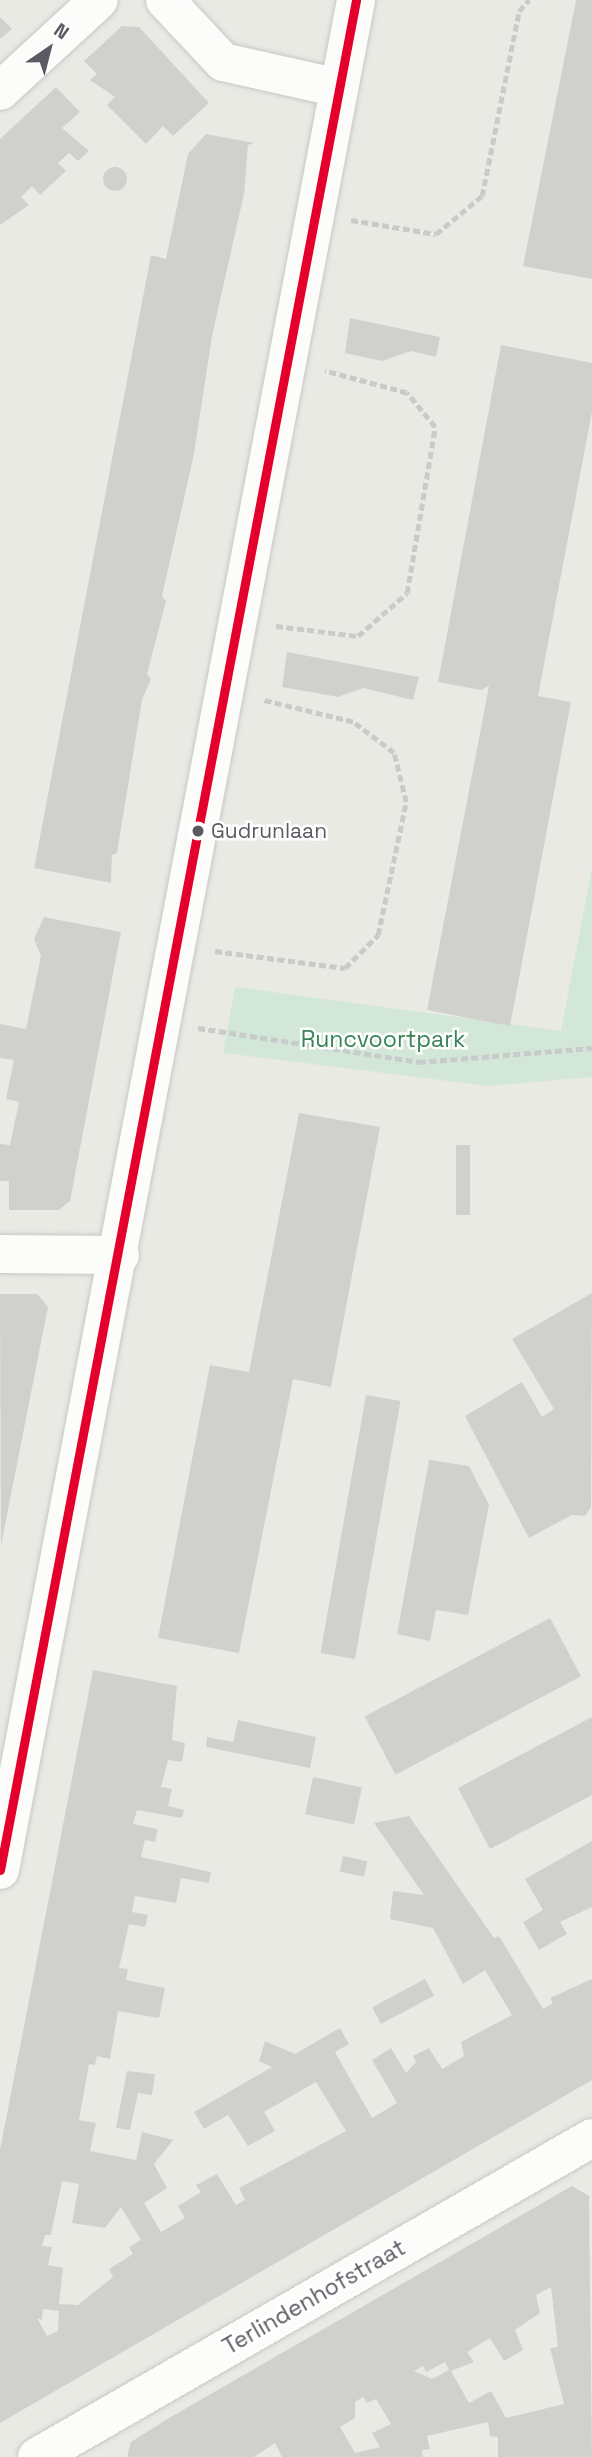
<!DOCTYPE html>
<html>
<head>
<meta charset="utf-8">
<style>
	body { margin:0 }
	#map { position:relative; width:592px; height:2457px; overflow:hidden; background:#eaeae5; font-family:"Space Grotesk",sans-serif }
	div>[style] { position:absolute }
	.green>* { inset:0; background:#d2e7d7 }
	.building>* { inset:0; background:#d0d1cd; transform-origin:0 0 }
	.round { border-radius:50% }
	.path>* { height:4.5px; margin-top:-2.25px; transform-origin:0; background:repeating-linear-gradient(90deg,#c7cbca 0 7px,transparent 0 10.5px) }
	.roads { filter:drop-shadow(0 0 2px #c7c8c7) drop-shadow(0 0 2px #c7c8c7) }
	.minor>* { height:38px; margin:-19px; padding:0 19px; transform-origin:19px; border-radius:19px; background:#fcfcfb }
	.bus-1>* { height:9px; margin:-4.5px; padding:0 4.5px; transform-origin:4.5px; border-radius:4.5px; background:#e4002b }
	.dots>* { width:19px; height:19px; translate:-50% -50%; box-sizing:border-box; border:4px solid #fff; border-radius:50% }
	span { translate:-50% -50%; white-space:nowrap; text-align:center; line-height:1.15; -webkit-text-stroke:5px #fff; paint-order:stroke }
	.bus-label { font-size:21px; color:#5a5b62 }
	.left { translate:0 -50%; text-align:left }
	.park-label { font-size:23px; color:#388355 }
	.street-label { font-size:23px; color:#5a5b62 }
	.north { position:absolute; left:14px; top:14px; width:70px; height:70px; -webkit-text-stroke:5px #fff; paint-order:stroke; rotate:35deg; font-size:19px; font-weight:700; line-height:28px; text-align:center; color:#5a5b62 }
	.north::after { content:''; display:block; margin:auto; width:24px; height:32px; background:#5a5b62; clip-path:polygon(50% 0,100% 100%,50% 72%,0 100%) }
</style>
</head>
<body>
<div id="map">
	<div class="green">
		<i style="clip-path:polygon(592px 868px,592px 1077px,488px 1086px,223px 1053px,235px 987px,561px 1031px)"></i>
	</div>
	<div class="building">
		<i style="clip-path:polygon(576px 0,592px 0,592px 279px,523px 266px)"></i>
		<i style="clip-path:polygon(0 17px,12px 29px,0 39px)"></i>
		<i style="clip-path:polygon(122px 26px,139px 27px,209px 103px,173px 136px,163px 126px,146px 144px,107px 105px,115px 97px,90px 80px,97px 74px,84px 61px)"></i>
		<i style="clip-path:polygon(56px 87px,80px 112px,62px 128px,89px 151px,78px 161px,69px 153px,58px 163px,66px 171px,40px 195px,32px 186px,21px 197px,29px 205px,0 225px,0 139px)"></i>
		<i style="clip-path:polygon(206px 134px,254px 143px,248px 145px,244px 194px,212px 336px,194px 454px,162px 596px,166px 601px,147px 674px,151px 679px,142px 700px,117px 853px,112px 855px,111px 883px,34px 868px,151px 255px,166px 259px,188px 154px)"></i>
		<i class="round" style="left:103px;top:167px;width:24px;height:24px"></i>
		<i style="clip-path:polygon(350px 318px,440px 337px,436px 357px,411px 351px,382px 361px,345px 353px)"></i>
		<i style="clip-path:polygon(501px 345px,592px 363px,592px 412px,538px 696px,571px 702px,510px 1026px,427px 1010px,489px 686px,481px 690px,438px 682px)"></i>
		<i style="clip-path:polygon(287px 652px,419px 677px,413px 700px,363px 688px,338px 697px,282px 687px)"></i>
		<i style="clip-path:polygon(44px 917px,121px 932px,70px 1201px,59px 1210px,9px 1210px,9px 1181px,0 1181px,0 1144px,10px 1145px,19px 1102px,6px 1099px,14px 1060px,0 1058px,0 1024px,26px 1029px,41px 956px,34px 939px)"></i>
		<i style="clip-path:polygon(299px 1113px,380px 1127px,331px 1387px,293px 1379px,239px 1653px,158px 1638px,210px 1365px,249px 1372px)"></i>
		<i style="left:456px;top:1145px;width:14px;height:70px"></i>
		<i style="clip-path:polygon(592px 1293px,591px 1507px,585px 1516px,572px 1515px,529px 1538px,465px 1416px,522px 1382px,542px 1417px,554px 1409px,512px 1339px)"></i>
		<i style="clip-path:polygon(0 1294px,37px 1294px,48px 1307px,1px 1545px)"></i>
		<i style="left:366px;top:1395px;width:35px;height:262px;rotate:10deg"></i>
		<i style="clip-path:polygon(429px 1460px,469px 1466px,489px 1505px,468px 1615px,436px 1610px,430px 1641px,397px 1634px)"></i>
		<i style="left:550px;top:1618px;width:66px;height:210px;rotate:62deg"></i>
		<i style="clip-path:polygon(evenodd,93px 1670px,177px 1686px,172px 1740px,185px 1743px,182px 1762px,168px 1760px,161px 1787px,172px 1789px,168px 1806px,184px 1810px,182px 1818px,137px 1810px,133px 1824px,158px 1829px,155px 1842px,145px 1840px,141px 1857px,211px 1872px,209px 1883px,181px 1878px,176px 1903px,135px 1896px,132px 1912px,148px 1915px,145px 1927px,129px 1924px,119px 1968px,128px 1969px,126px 1980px,165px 1988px,159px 2018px,118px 2011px,110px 2059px,97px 2056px,95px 2065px,89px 2064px,79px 2120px,96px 2123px,90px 2151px,136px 2160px,142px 2132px,173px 2140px,154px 2164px,167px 2188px,144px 2203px,161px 2232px,185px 2218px,178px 2206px,201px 2192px,196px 2185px,217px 2174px,236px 2205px,245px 2200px,239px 2188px,346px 2131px,316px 2082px,264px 2112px,275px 2131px,248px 2146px,228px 2115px,204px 2129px,194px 2112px,272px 2067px,259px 2061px,265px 2041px,295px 2054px,340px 2028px,349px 2044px,335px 2052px,372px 2118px,397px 2103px,372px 2060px,391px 2048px,406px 2073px,416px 2062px,413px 2056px,429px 2048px,442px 2069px,464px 2056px,461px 2042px,512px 2015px,485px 1970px,463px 1984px,433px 1928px,390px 1919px,393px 1891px,424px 1895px,374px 1823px,409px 1816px,494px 1938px,499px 1936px,543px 2009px,553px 2003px,550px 1998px,592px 1979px,592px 2080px,0 2423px,0 2150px,93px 1670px,62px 2181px,79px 2184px,72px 2223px,105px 2228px,121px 2207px,141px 2240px,129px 2247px,133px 2254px,109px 2269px,113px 2277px,78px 2305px,59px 2304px,63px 2268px,48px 2265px,52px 2247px,42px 2246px,45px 2235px,51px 2235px,62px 2181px,93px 1670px,43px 2309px,59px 2311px,58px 2331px,47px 2336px,37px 2318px,42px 2320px,43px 2309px)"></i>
		<i style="clip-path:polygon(592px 1717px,592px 1795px,490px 1849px,458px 1788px)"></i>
		<i style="clip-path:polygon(238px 1720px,316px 1737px,310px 1768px,206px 1747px,207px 1737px,233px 1742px)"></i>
		<i style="left:313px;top:1777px;width:50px;height:38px;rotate:12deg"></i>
		<i style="clip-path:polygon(592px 1841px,592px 1907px,560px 1922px,567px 1934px,539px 1950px,523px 1922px,543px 1910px,525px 1879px)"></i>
		<i style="left:343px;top:1856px;width:25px;height:16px;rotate:12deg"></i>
		<i style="left:425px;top:1979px;width:19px;height:60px;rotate:62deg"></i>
		<i style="clip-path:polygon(127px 2071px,155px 2074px,152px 2095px,138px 2093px,130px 2130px,116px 2128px)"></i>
		<i style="clip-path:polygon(evenodd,572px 2186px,589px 2196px,592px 2457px,498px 2457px,498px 2437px,490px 2436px,488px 2422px,427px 2436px,430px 2449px,422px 2450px,423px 2457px,282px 2457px,275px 2443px,254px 2457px,127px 2457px,131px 2442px,169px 2418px,572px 2186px,551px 2287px,558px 2347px,550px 2348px,564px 2404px,506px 2418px,491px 2391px,469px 2403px,451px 2371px,474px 2362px,467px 2352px,490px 2338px,504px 2361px,523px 2350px,515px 2330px,540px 2313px,536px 2295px,551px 2287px,572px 2186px,445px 2362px,449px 2370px,432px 2379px,414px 2371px,423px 2366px,426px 2372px,445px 2362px,572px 2186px,363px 2397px,367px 2403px,376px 2399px,391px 2424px,372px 2433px,380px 2447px,355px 2453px,340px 2427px,355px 2418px,355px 2402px,363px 2397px)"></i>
	</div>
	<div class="path">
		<i style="left:351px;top:220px;width:86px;rotate:9.4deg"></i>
		<i style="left:436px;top:234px;width:60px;rotate:-39.6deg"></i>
		<i style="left:482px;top:196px;width:189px;rotate:-78.7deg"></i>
		<i style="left:519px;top:11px;width:15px;rotate:-48deg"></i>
		<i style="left:276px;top:626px;width:83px;rotate:7deg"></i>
		<i style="left:358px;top:636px;width:65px;rotate:-41.3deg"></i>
		<i style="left:407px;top:593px;width:168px;rotate:-80.4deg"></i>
		<i style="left:435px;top:427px;width:44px;rotate:-129.5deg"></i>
		<i style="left:407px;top:393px;width:85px;rotate:-165deg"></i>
		<i style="left:215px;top:951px;width:131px;rotate:7.5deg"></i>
		<i style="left:345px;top:968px;width:47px;rotate:-45deg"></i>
		<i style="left:378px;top:935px;width:136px;rotate:-78.1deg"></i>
		<i style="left:406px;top:802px;width:50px;rotate:-103.8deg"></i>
		<i style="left:394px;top:753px;width:51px;rotate:-142.9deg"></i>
		<i style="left:353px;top:722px;width:94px;rotate:-166.4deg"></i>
		<i style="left:198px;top:1028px;width:224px;rotate:8.7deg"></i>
		<i style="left:419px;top:1062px;width:174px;rotate:-4.6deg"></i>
	</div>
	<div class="roads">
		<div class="minor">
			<i style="left:165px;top:0;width:85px;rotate:46.9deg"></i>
			<i style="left:223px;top:62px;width:119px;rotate:12.6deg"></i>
			<i style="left:0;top:91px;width:134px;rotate:-42.6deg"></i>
			<i style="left:0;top:1254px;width:120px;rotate:0.5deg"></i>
			<i style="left:0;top:1870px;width:1904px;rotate:-79.22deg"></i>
			<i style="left:37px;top:2457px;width:640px;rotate:-29.89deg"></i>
		</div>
	</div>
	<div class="bus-1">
		<i style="left:0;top:1870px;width:1904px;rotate:-79.22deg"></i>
	</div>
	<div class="dots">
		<i style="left:198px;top:831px;background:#5a5b62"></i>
	</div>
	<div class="bus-label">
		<span class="left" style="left:211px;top:831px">Gudrunlaan</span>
	</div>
	<div class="park-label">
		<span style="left:383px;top:1039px">Runcvoortpark</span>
	</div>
	<div class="street-label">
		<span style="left:314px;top:2297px;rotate:-30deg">Terlindenhofstraat</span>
	</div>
	<div class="north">N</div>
</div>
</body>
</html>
